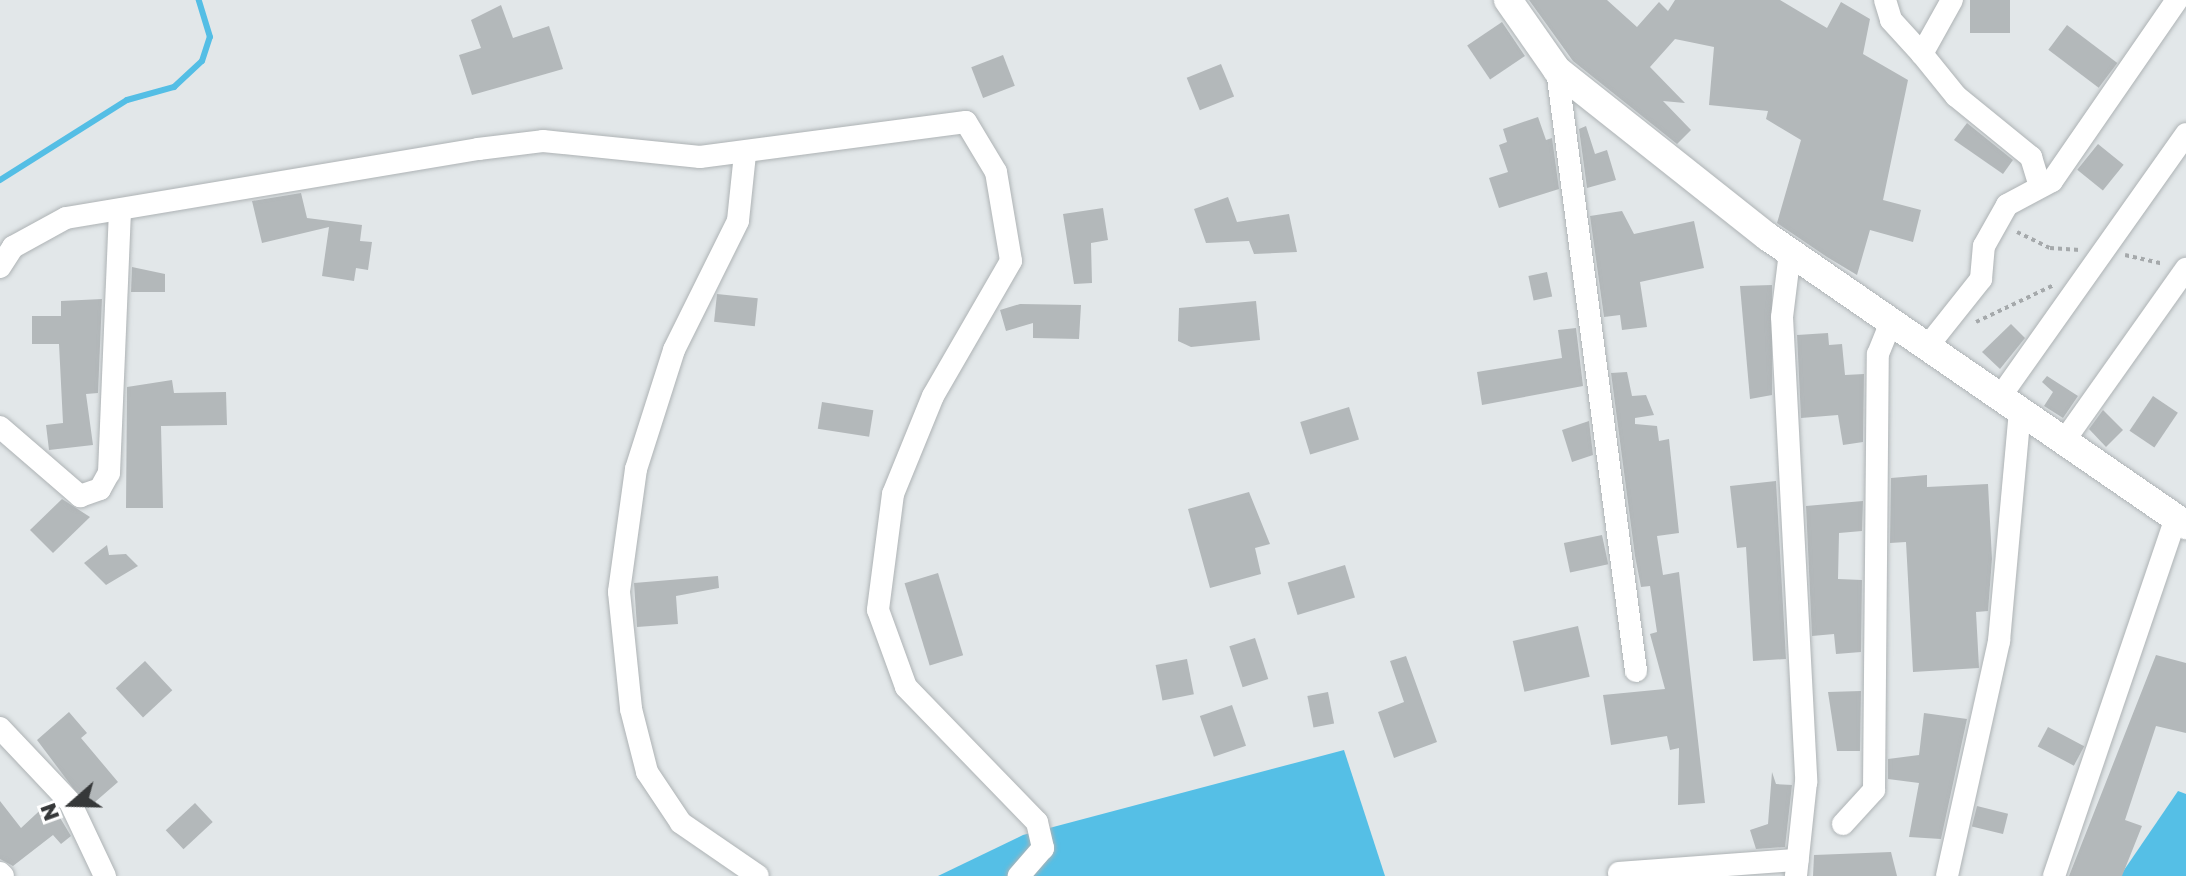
<!DOCTYPE html>
<html>
<head>
<meta charset="utf-8">
<style>
	body { margin:0 }
	#map { position:relative; width:2186px; height:876px; overflow:hidden; background:#e2e7e9; font-family:"Golos Text",sans-serif }
	div>[style] { position:absolute }
	.forest>* { inset:0; background:#55bfe6 }
	.stream>* { height:6px; margin:-3px; padding:0 3px; transform-origin:3px; border-radius:3px; background:#54bee5 }
	.building>* { inset:0; background:#b3b8ba; transform-origin:0 0 }
	.path>* { height:4px; margin-top:-2px; transform-origin:0; background:repeating-linear-gradient(90deg,#a5a9ab 0 4px,transparent 0 8px) }
	.roads { filter:drop-shadow(0 0 2px #aeb3b5) drop-shadow(0 0 2px #aeb3b5) }
	.minor>* { height:22px; margin:-11px; padding:0 11px; transform-origin:11px; border-radius:11px; background:#fff }
	.tertiary>* { height:28px; margin:-14px; padding:0 14px; transform-origin:14px; border-radius:14px; background:#fff }
	span { translate:-50% -50%; white-space:nowrap; text-align:center; line-height:1.15; -webkit-text-stroke:6px #fff; paint-order:stroke }
	.north { position:absolute; left:32px; top:764px; width:80px; height:80px; -webkit-text-stroke:6px #fff; paint-order:stroke; rotate:250deg; font-size:22px; font-weight:700; line-height:32px; text-align:center; color:#363839 }
	.north::after { content:''; display:block; margin:auto; width:28px; height:36px; background:#363839; clip-path:polygon(50% 0,100% 100%,50% 72%,0 100%) }
</style>
</head>
<body>
<div id="map">
	<div class="forest">
		<i style="clip-path:polygon(1344px 750px,1385px 876px,938px 876px,1023px 835px)"></i>
		<i style="clip-path:polygon(2178px 791px,2186px 794px,2186px 876px,2120px 876px)"></i>
	</div>
	<div class="stream">
		<i style="left:0;top:180px;width:150px;rotate:-32.2deg"></i>
		<i style="left:127px;top:100px;width:49px;rotate:-15.5deg"></i>
		<i style="left:174px;top:87px;width:38px;rotate:-43deg"></i>
		<i style="left:202px;top:61px;width:25px;rotate:-72deg"></i>
		<i style="left:210px;top:37px;width:39px;rotate:-107deg"></i>
	</div>
	<div class="building">
		<i style="clip-path:polygon(1529px 0,1607px 0,1637px 27px,1659px 2px,1668px 11px,1675px 0,1780px 0,1827px 28px,1841px 2px,1870px 19px,1863px 54px,1908px 80px,1883px 200px,1921px 210px,1913px 242px,1870px 230px,1857px 275px,1827px 257px,1777px 223px,1801px 140px,1766px 119px,1768px 111px,1709px 105px,1714px 47px,1675px 39px,1650px 67px,1685px 103px,1663px 101px,1691px 130px,1677px 144px,1573px 61px)"></i>
		<i style="left:1970px;top:0;width:40px;height:33px"></i>
		<i style="clip-path:polygon(501px 5px,513px 38px,549px 26px,563px 69px,472px 95px,459px 55px,481px 48px,471px 20px)"></i>
		<i style="left:1502px;top:22px;width:41px;height:42px;rotate:56deg"></i>
		<i style="left:2067px;top:25px;width:63px;height:31px;rotate:37deg"></i>
		<i style="left:1003px;top:55px;width:33px;height:34px;rotate:69deg"></i>
		<i style="left:1221px;top:64px;width:35px;height:37px;rotate:68deg"></i>
		<i style="clip-path:polygon(1538px 117px,1546px 140px,1552px 138px,1559px 189px,1499px 208px,1489px 178px,1508px 172px,1499px 145px,1507px 142px,1503px 129px)"></i>
		<i style="clip-path:polygon(1967px 123px,2013px 160px,2003px 174px,1954px 140px)"></i>
		<i style="clip-path:polygon(1586px 126px,1595px 154px,1607px 150px,1616px 180px,1587px 188px,1579px 129px)"></i>
		<i style="left:2098px;top:144px;width:33px;height:33px;rotate:39deg"></i>
		<i style="clip-path:polygon(301px 193px,307px 218px,362px 225px,360px 241px,372px 242px,368px 270px,356px 268px,354px 281px,322px 276px,329px 227px,262px 243px,252px 201px)"></i>
		<i style="clip-path:polygon(1228px 197px,1237px 222px,1289px 214px,1297px 252px,1254px 254px,1249px 241px,1206px 243px,1194px 209px)"></i>
		<i style="clip-path:polygon(1103px 208px,1108px 240px,1091px 243px,1092px 283px,1074px 284px,1063px 214px)"></i>
		<i style="clip-path:polygon(1622px 211px,1634px 234px,1694px 221px,1704px 268px,1640px 282px,1647px 327px,1622px 330px,1620px 315px,1604px 317px,1590px 216px)"></i>
		<i style="clip-path:polygon(132px 267px,165px 274px,165px 292px,131px 292px)"></i>
		<i style="left:1547px;top:272px;width:25px;height:19px;rotate:78deg"></i>
		<i style="clip-path:polygon(1772px 285px,1772px 395px,1750px 399px,1740px 286px)"></i>
		<i style="left:717px;top:294px;width:41px;height:28px;rotate:6deg"></i>
		<i style="clip-path:polygon(102px 299px,98px 393px,86px 394px,93px 445px,49px 450px,46px 425px,63px 423px,59px 344px,32px 344px,32px 316px,61px 316px,61px 301px)"></i>
		<i style="clip-path:polygon(1256px 301px,1260px 340px,1191px 347px,1178px 341px,1179px 308px)"></i>
		<i style="clip-path:polygon(1020px 304px,1081px 305px,1079px 339px,1033px 338px,1033px 323px,1006px 331px,1000px 310px)"></i>
		<i style="clip-path:polygon(2011px 324px,2025px 338px,2000px 369px,1982px 352px)"></i>
		<i style="clip-path:polygon(1576px 328px,1583px 386px,1482px 405px,1477px 372px,1562px 358px,1558px 330px)"></i>
		<i style="clip-path:polygon(1828px 333px,1829px 345px,1842px 344px,1845px 375px,1864px 374px,1863px 442px,1843px 445px,1838px 415px,1801px 418px,1797px 335px)"></i>
		<i style="clip-path:polygon(1627px 372px,1632px 396px,1646px 395px,1654px 415px,1635px 418px,1635px 424px,1657px 426px,1659px 441px,1669px 439px,1679px 533px,1657px 536px,1663px 575px,1679px 572px,1705px 803px,1678px 805px,1679px 748px,1670px 750px,1667px 736px,1611px 745px,1603px 695px,1665px 689px,1650px 634px,1657px 632px,1650px 586px,1641px 587px,1635px 556px,1611px 373px)"></i>
		<i style="clip-path:polygon(2047px 376px,2078px 396px,2063px 418px,2044px 406px,2053px 392px,2042px 382px)"></i>
		<i style="clip-path:polygon(172px 380px,174px 393px,226px 392px,227px 425px,161px 426px,163px 508px,126px 508px,127px 387px)"></i>
		<i style="left:2153px;top:396px;width:30px;height:42px;rotate:34deg"></i>
		<i style="left:822px;top:402px;width:52px;height:27px;rotate:9deg"></i>
		<i style="left:1349px;top:407px;width:34px;height:51px;rotate:73deg"></i>
		<i style="clip-path:polygon(2103px 410px,2123px 430px,2106px 447px,2089px 429px)"></i>
		<i style="clip-path:polygon(1589px 421px,1593px 455px,1572px 462px,1562px 430px)"></i>
		<i style="clip-path:polygon(1927px 475px,1927px 487px,1988px 484px,1992px 559px,1988px 611px,1976px 612px,1979px 668px,1913px 672px,1906px 542px,1890px 543px,1891px 478px)"></i>
		<i style="clip-path:polygon(1776px 481px,1786px 659px,1753px 661px,1746px 547px,1737px 548px,1730px 486px)"></i>
		<i style="clip-path:polygon(1249px 492px,1270px 544px,1255px 548px,1261px 574px,1210px 588px,1188px 509px)"></i>
		<i style="clip-path:polygon(62px 499px,90px 517px,53px 553px,30px 530px)"></i>
		<i style="clip-path:polygon(1863px 501px,1862px 531px,1839px 533px,1838px 579px,1862px 580px,1861px 652px,1836px 654px,1834px 634px,1812px 636px,1806px 506px)"></i>
		<i style="left:1602px;top:535px;width:30px;height:39px;rotate:78deg"></i>
		<i style="clip-path:polygon(107px 545px,109px 555px,126px 554px,138px 566px,106px 585px,84px 563px)"></i>
		<i style="left:1345px;top:565px;width:34px;height:60px;rotate:73deg"></i>
		<i style="left:938px;top:573px;width:86px;height:35px;rotate:73deg"></i>
		<i style="clip-path:polygon(718px 576px,719px 588px,676px 596px,678px 624px,637px 627px,634px 583px)"></i>
		<i style="left:1578px;top:626px;width:52px;height:67px;rotate:77deg"></i>
		<i style="left:1255px;top:638px;width:43px;height:27px;rotate:72deg"></i>
		<i style="clip-path:polygon(2156px 655px,2186px 663px,2186px 733px,2156px 726px,2125px 820px,2142px 826px,2122px 876px,2069px 876px)"></i>
		<i style="clip-path:polygon(1406px 656px,1437px 742px,1394px 758px,1378px 712px,1404px 702px,1390px 661px)"></i>
		<i style="left:1187px;top:659px;width:36px;height:32px;rotate:79deg"></i>
		<i style="left:145px;top:661px;width:40px;height:40px;rotate:47deg"></i>
		<i style="clip-path:polygon(1861px 691px,1860px 751px,1837px 751px,1828px 692px)"></i>
		<i style="left:1328px;top:692px;width:32px;height:21px;rotate:79deg"></i>
		<i style="left:1232px;top:705px;width:43px;height:34px;rotate:71deg"></i>
		<i style="clip-path:polygon(69px 712px,87px 733px,81px 738px,118px 782px,88px 808px,37px 740px)"></i>
		<i style="clip-path:polygon(1924px 713px,1967px 719px,1941px 839px,1909px 837px,1919px 783px,1888px 779px,1888px 759px,1919px 755px)"></i>
		<i style="left:2048px;top:727px;width:41px;height:22px;rotate:28deg"></i>
		<i style="clip-path:polygon(1772px 772px,1776px 784px,1792px 785px,1785px 847px,1756px 849px,1750px 830px,1768px 824px)"></i>
		<i style="clip-path:polygon(0 801px,21px 828px,50px 801px,71px 836px,61px 844px,53px 835px,13px 866px,0 859px)"></i>
		<i style="left:195px;top:803px;width:26px;height:40px;rotate:47deg"></i>
		<i style="left:1977px;top:806px;width:32px;height:21px;rotate:14deg"></i>
		<i style="clip-path:polygon(1891px 852px,1897px 876px,1813px 876px,1814px 855px)"></i>
	</div>
	<div class="path">
		<i style="left:2017px;top:232px;width:37px;rotate:26deg"></i>
		<i style="left:2050px;top:248px;width:30px;rotate:4deg"></i>
		<i style="left:2125px;top:255px;width:39px;rotate:13deg"></i>
		<i style="left:1976px;top:322px;width:86px;rotate:-25.4deg"></i>
	</div>
	<div class="roads">
		<div class="minor">
			<i style="left:1885px;top:0;width:21px;rotate:73deg"></i>
			<i style="left:1891px;top:20px;width:46px;rotate:47.6deg"></i>
			<i style="left:1952px;top:0;width:62px;rotate:119.1deg"></i>
			<i style="left:1922px;top:54px;width:54px;rotate:51deg"></i>
			<i style="left:1956px;top:96px;width:97px;rotate:39.1deg"></i>
			<i style="left:2031px;top:157px;width:28px;rotate:73deg"></i>
			<i style="left:1557px;top:70px;width:606px;rotate:82.51deg"></i>
			<i style="left:745px;top:154px;width:67px;rotate:96deg"></i>
			<i style="left:738px;top:221px;width:144px;rotate:116.4deg"></i>
			<i style="left:674px;top:350px;width:125px;rotate:107.7deg"></i>
			<i style="left:636px;top:469px;width:124px;rotate:97.9deg"></i>
			<i style="left:619px;top:592px;width:118px;rotate:84.1deg"></i>
			<i style="left:631px;top:709px;width:65px;rotate:75.7deg"></i>
			<i style="left:647px;top:772px;width:61px;rotate:56.3deg"></i>
			<i style="left:681px;top:823px;width:93px;rotate:34.5deg"></i>
			<i style="left:1790px;top:252px;width:65px;rotate:97deg"></i>
			<i style="left:1782px;top:317px;width:466px;rotate:87deg"></i>
			<i style="left:1806px;top:782px;width:95px;rotate:96.1deg"></i>
			<i style="left:0;top:267px;width:24px;rotate:-57deg"></i>
			<i style="left:13px;top:247px;width:60px;rotate:-28.7deg"></i>
			<i style="left:66px;top:218px;width:418px;rotate:-9.5deg"></i>
			<i style="left:478px;top:149px;width:65px;rotate:-7deg"></i>
			<i style="left:543px;top:141px;width:158px;rotate:5.8deg"></i>
			<i style="left:700px;top:157px;width:268px;rotate:-7.5deg"></i>
			<i style="left:966px;top:122px;width:58px;rotate:59deg"></i>
			<i style="left:996px;top:172px;width:90px;rotate:80.4deg"></i>
			<i style="left:1011px;top:261px;width:156px;rotate:120deg"></i>
			<i style="left:933px;top:396px;width:106px;rotate:112.2deg"></i>
			<i style="left:893px;top:494px;width:117px;rotate:97.4deg"></i>
			<i style="left:878px;top:610px;width:82px;rotate:70deg"></i>
			<i style="left:906px;top:687px;width:188px;rotate:45.9deg"></i>
			<i style="left:1037px;top:822px;width:27px;rotate:77deg"></i>
			<i style="left:1043px;top:848px;width:37px;rotate:131deg"></i>
			<i style="left:1927px;top:347px;width:87px;rotate:-51.5deg"></i>
			<i style="left:1981px;top:279px;width:33px;rotate:-85deg"></i>
			<i style="left:1984px;top:246px;width:47px;rotate:-60.7deg"></i>
			<i style="left:2007px;top:205px;width:51px;rotate:-28.1deg"></i>
			<i style="left:2052px;top:181px;width:220px;rotate:-55.4deg"></i>
			<i style="left:2000px;top:397px;width:322px;rotate:-54.7deg"></i>
			<i style="left:0;top:427px;width:106px;rotate:40.8deg"></i>
			<i style="left:80px;top:496px;width:21px;rotate:-19deg"></i>
			<i style="left:100px;top:489px;width:18px;rotate:-61deg"></i>
			<i style="left:109px;top:473px;width:262px;rotate:-87.6deg"></i>
			<i style="left:2064px;top:441px;width:211px;rotate:-54.7deg"></i>
			<i style="left:0;top:728px;width:102px;rotate:46.6deg"></i>
			<i style="left:70px;top:802px;width:82px;rotate:64.7deg"></i>
			<i style="left:1843px;top:824px;width:46px;rotate:-47.6deg"></i>
			<i style="left:1874px;top:790px;width:436px;rotate:-89.5deg"></i>
			<i style="left:1878px;top:354px;width:35px;rotate:-68deg"></i>
			<i style="left:0;top:873px;width:4px;rotate:45deg"></i>
			<i style="left:1619px;top:873px;width:179px;rotate:-4.2deg"></i>
			<i style="left:1947px;top:876px;width:241px;rotate:-77.5deg"></i>
			<i style="left:1999px;top:641px;width:231px;rotate:-84.8deg"></i>
			<i style="left:2054px;top:876px;width:378px;rotate:-71.2deg"></i>
		</div>
		<div class="tertiary">
			<i style="left:1508px;top:0;width:85px;rotate:55deg"></i>
			<i style="left:1557px;top:70px;width:269px;rotate:38.4deg"></i>
			<i style="left:1768px;top:237px;width:508px;rotate:34.57deg"></i>
		</div>
	</div>
	<div class="north">N</div>
</div>
</body>
</html>
